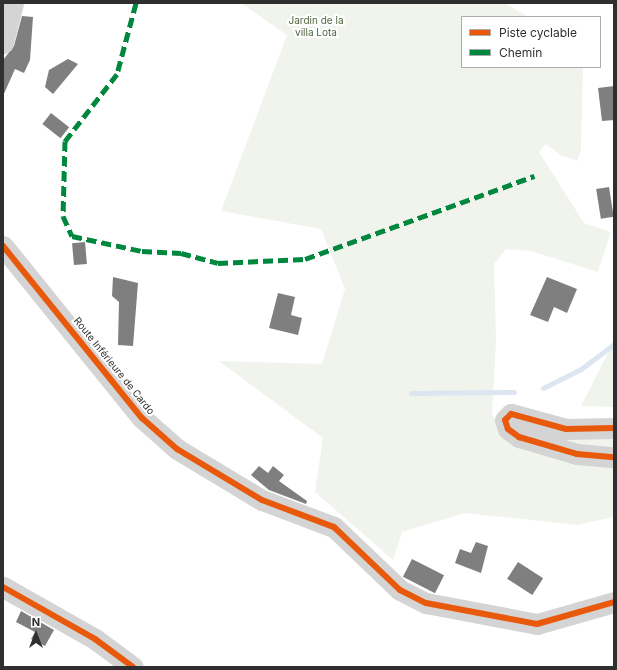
<!DOCTYPE html>
<html>
<head>
<meta charset="utf-8">
<style>
	body { margin:0 }
	#map { position:relative; width:617px; height:670px; overflow:hidden; background:#fff; font-family:Inter,sans-serif }
	div>[style] { position:absolute }
	.green>* { inset:0; background:#f0f4ed }
	.stream>* { height:5px; margin:-2.5px; padding:0 2.5px; transform-origin:2.5px; border-radius:2.5px; background:#dce6f0 }
	.building>* { inset:0; background:#7f7f7f; transform-origin:0 0 }
	.minor>* { height:21px; margin:-10.5px; padding:0 10.5px; transform-origin:10.5px; border-radius:10.5px; background:#d4d4d4 }
	.quiet>* { height:5px; margin-top:-2.5px; transform-origin:0; background:repeating-linear-gradient(90deg,#00873e 0 10px,transparent 0 15px) }
	.cycleway>* { height:6px; margin:-3px; padding:0 3px; transform-origin:3px; border-radius:3px; background:#e8590c }
	span { translate:-50% -50%; white-space:nowrap; text-align:center; line-height:1.15; -webkit-text-stroke:4px #fff; paint-order:stroke }
	.park-label { font-size:10px; color:#506741 }
	.street-label { font-size:10px; color:#2f2f2f }
	.frame { position:absolute; inset:0; border:4px solid #2f2f2f; pointer-events:none }
	.legend { position:absolute; left:461px; top:16px; width:140px; height:52px; box-sizing:border-box; background:#fff; border:1px solid #acacac; margin:0; padding:5px 7px; list-style:none; font-size:12px; color:#2f2f2f }
	.legend li { display:flex; align-items:center; gap:8px; height:20px }
	.legend b { width:20px; border:1px solid #acacac }
	.north { position:absolute; left:16px; top:614px; width:40px; height:40px; -webkit-text-stroke:3px #fff; paint-order:stroke; rotate:0deg; font-size:11px; font-weight:700; line-height:16px; text-align:center; color:#2f2f2f }
	.north::after { content:''; display:block; margin:auto; width:14px; height:18px; background:#2f2f2f; clip-path:polygon(50% 0,100% 100%,50% 72%,0 100%) }
</style>
</head>
<body>
<div id="map">
	<div class="green">
		<i style="clip-path:polygon(241px 3px,504px 3px,529px 17px,462px 17px,462px 67px,583px 67px,581px 151px,577px 161px,560px 155px,546px 144px,539px 152px,584px 223px,611px 232px,598px 272px,531px 251px,506px 249px,494px 264px,496px 341px,492px 414px,501px 429px,614px 467px,614px 517px,577px 525px,465px 513px,402px 532px,393px 560px,315px 492px,323px 438px,219px 361px,322px 364px,345px 289px,321px 229px,221px 211px,287px 35px)"></i>
		<i style="clip-path:polygon(614px 341px,614px 407px,581px 406px)"></i>
		<i style="clip-path:polygon(614px 435px,614px 448px,566px 444px,567px 437px)"></i>
	</div>
	<div class="stream">
		<i style="left:543px;top:388px;width:42px;rotate:-26.6deg"></i>
		<i style="left:581px;top:369px;width:41px;rotate:-37.1deg"></i>
		<i style="left:411px;top:393px;width:103px;rotate:-0.6deg"></i>
	</div>
	<div class="building">
		<i style="clip-path:polygon(22px 16px,33px 17px,30px 60px,24px 73px,15px 69px,3px 96px,3px 60px,14px 46px)"></i>
		<i style="clip-path:polygon(68px 59px,78px 64px,53px 94px,45px 87px,49px 70px)"></i>
		<i style="clip-path:polygon(614px 86px,614px 120px,602px 121px,598px 88px)"></i>
		<i style="left:51px;top:113px;width:23px;height:14px;rotate:38deg"></i>
		<i style="left:609px;top:187px;width:30px;height:13px;rotate:81deg"></i>
		<i style="left:85px;top:242px;width:22px;height:13px;rotate:85deg"></i>
		<i style="clip-path:polygon(113px 277px,138px 283px,133px 346px,118px 345px,119px 302px,112px 296px)"></i>
		<i style="clip-path:polygon(547px 277px,577px 289px,567px 313px,554px 307px,548px 322px,530px 315px)"></i>
		<i style="clip-path:polygon(278px 293px,295px 297px,291px 315px,302px 318px,298px 335px,269px 328px)"></i>
		<i style="clip-path:polygon(259px 466px,268px 473px,273px 466px,284px 475px,279px 481px,307px 501px,306px 504px,269px 490px,251px 475px)"></i>
		<i style="clip-path:polygon(476px 542px,488px 546px,481px 573px,455px 563px,460px 549px,471px 553px)"></i>
		<i style="left:412px;top:559px;width:36px;height:20px;rotate:27deg"></i>
		<i style="left:518px;top:562px;width:30px;height:20px;rotate:33deg"></i>
		<i style="clip-path:polygon(21px 611px,54px 630px,45px 646px,31px 639px,35px 632px,16px 622px)"></i>
	</div>
	<div class="minor">
		<i style="left:3px;top:43px;width:41px;rotate:-76deg"></i>
		<i style="left:3px;top:246px;width:221px;rotate:51.1deg"></i>
		<i style="left:142px;top:418px;width:47px;rotate:41.5deg"></i>
		<i style="left:177px;top:449px;width:99px;rotate:31deg"></i>
		<i style="left:262px;top:500px;width:77px;rotate:20.6deg"></i>
		<i style="left:334px;top:527px;width:91px;rotate:43.7deg"></i>
		<i style="left:400px;top:590px;width:29px;rotate:27deg"></i>
		<i style="left:426px;top:603px;width:113px;rotate:10.7deg"></i>
		<i style="left:537px;top:624px;width:80px;rotate:-15.9deg"></i>
		<i style="left:614px;top:428px;width:48px;rotate:178.8deg"></i>
		<i style="left:566px;top:429px;width:57px;rotate:-164.7deg"></i>
		<i style="left:511px;top:414px;width:8px;rotate:135deg"></i>
		<i style="left:505px;top:420px;width:9px;rotate:72deg"></i>
		<i style="left:508px;top:429px;width:14px;rotate:36deg"></i>
		<i style="left:519px;top:437px;width:60px;rotate:16.3deg"></i>
		<i style="left:577px;top:454px;width:37px;rotate:5deg"></i>
		<i style="left:3px;top:587px;width:106px;rotate:29.5deg"></i>
		<i style="left:95px;top:639px;width:47px;rotate:36.4deg"></i>
	</div>
	<div class="quiet">
		<i style="left:136px;top:3px;width:73px;rotate:105deg"></i>
		<i style="left:117px;top:74px;width:85px;rotate:127.8deg"></i>
		<i style="left:65px;top:141px;width:75px;rotate:91.5deg"></i>
		<i style="left:63px;top:216px;width:22px;rotate:66deg"></i>
		<i style="left:72px;top:236px;width:72px;rotate:12.1deg"></i>
		<i style="left:142px;top:251px;width:39px;rotate:3deg"></i>
		<i style="left:181px;top:253px;width:38px;rotate:15deg"></i>
		<i style="left:218px;top:263px;width:87px;rotate:-2.6deg"></i>
		<i style="left:305px;top:259px;width:244px;rotate:-19.9deg"></i>
	</div>
	<div class="cycleway">
		<i style="left:3px;top:246px;width:221px;rotate:51.1deg"></i>
		<i style="left:142px;top:418px;width:47px;rotate:41.5deg"></i>
		<i style="left:177px;top:449px;width:99px;rotate:31deg"></i>
		<i style="left:262px;top:500px;width:77px;rotate:20.6deg"></i>
		<i style="left:334px;top:527px;width:91px;rotate:43.7deg"></i>
		<i style="left:400px;top:590px;width:29px;rotate:27deg"></i>
		<i style="left:426px;top:603px;width:113px;rotate:10.7deg"></i>
		<i style="left:537px;top:624px;width:80px;rotate:-15.9deg"></i>
		<i style="left:614px;top:428px;width:48px;rotate:178.8deg"></i>
		<i style="left:566px;top:429px;width:57px;rotate:-164.7deg"></i>
		<i style="left:511px;top:414px;width:8px;rotate:135deg"></i>
		<i style="left:505px;top:420px;width:9px;rotate:72deg"></i>
		<i style="left:508px;top:429px;width:14px;rotate:36deg"></i>
		<i style="left:519px;top:437px;width:60px;rotate:16.3deg"></i>
		<i style="left:577px;top:454px;width:37px;rotate:5deg"></i>
		<i style="left:3px;top:587px;width:106px;rotate:29.5deg"></i>
		<i style="left:95px;top:639px;width:47px;rotate:36.4deg"></i>
	</div>
	<div class="park-label">
		<span style="left:316px;top:26px">Jardin de la<br>villa Lota</span>
	</div>
	<div class="street-label">
		<span style="left:114px;top:366px;rotate:51deg">Route Inférieure de Cardo</span>
	</div>
	<div class="frame"></div>
	<ul class="legend">
	<li><b style="height:5px;background:#e8590c"></b>Piste cyclable</li>
	<li><b style="height:5px;background:#00873e"></b>Chemin</li>
	</ul>
	<div class="north">N</div>
</div>
</body>
</html>
